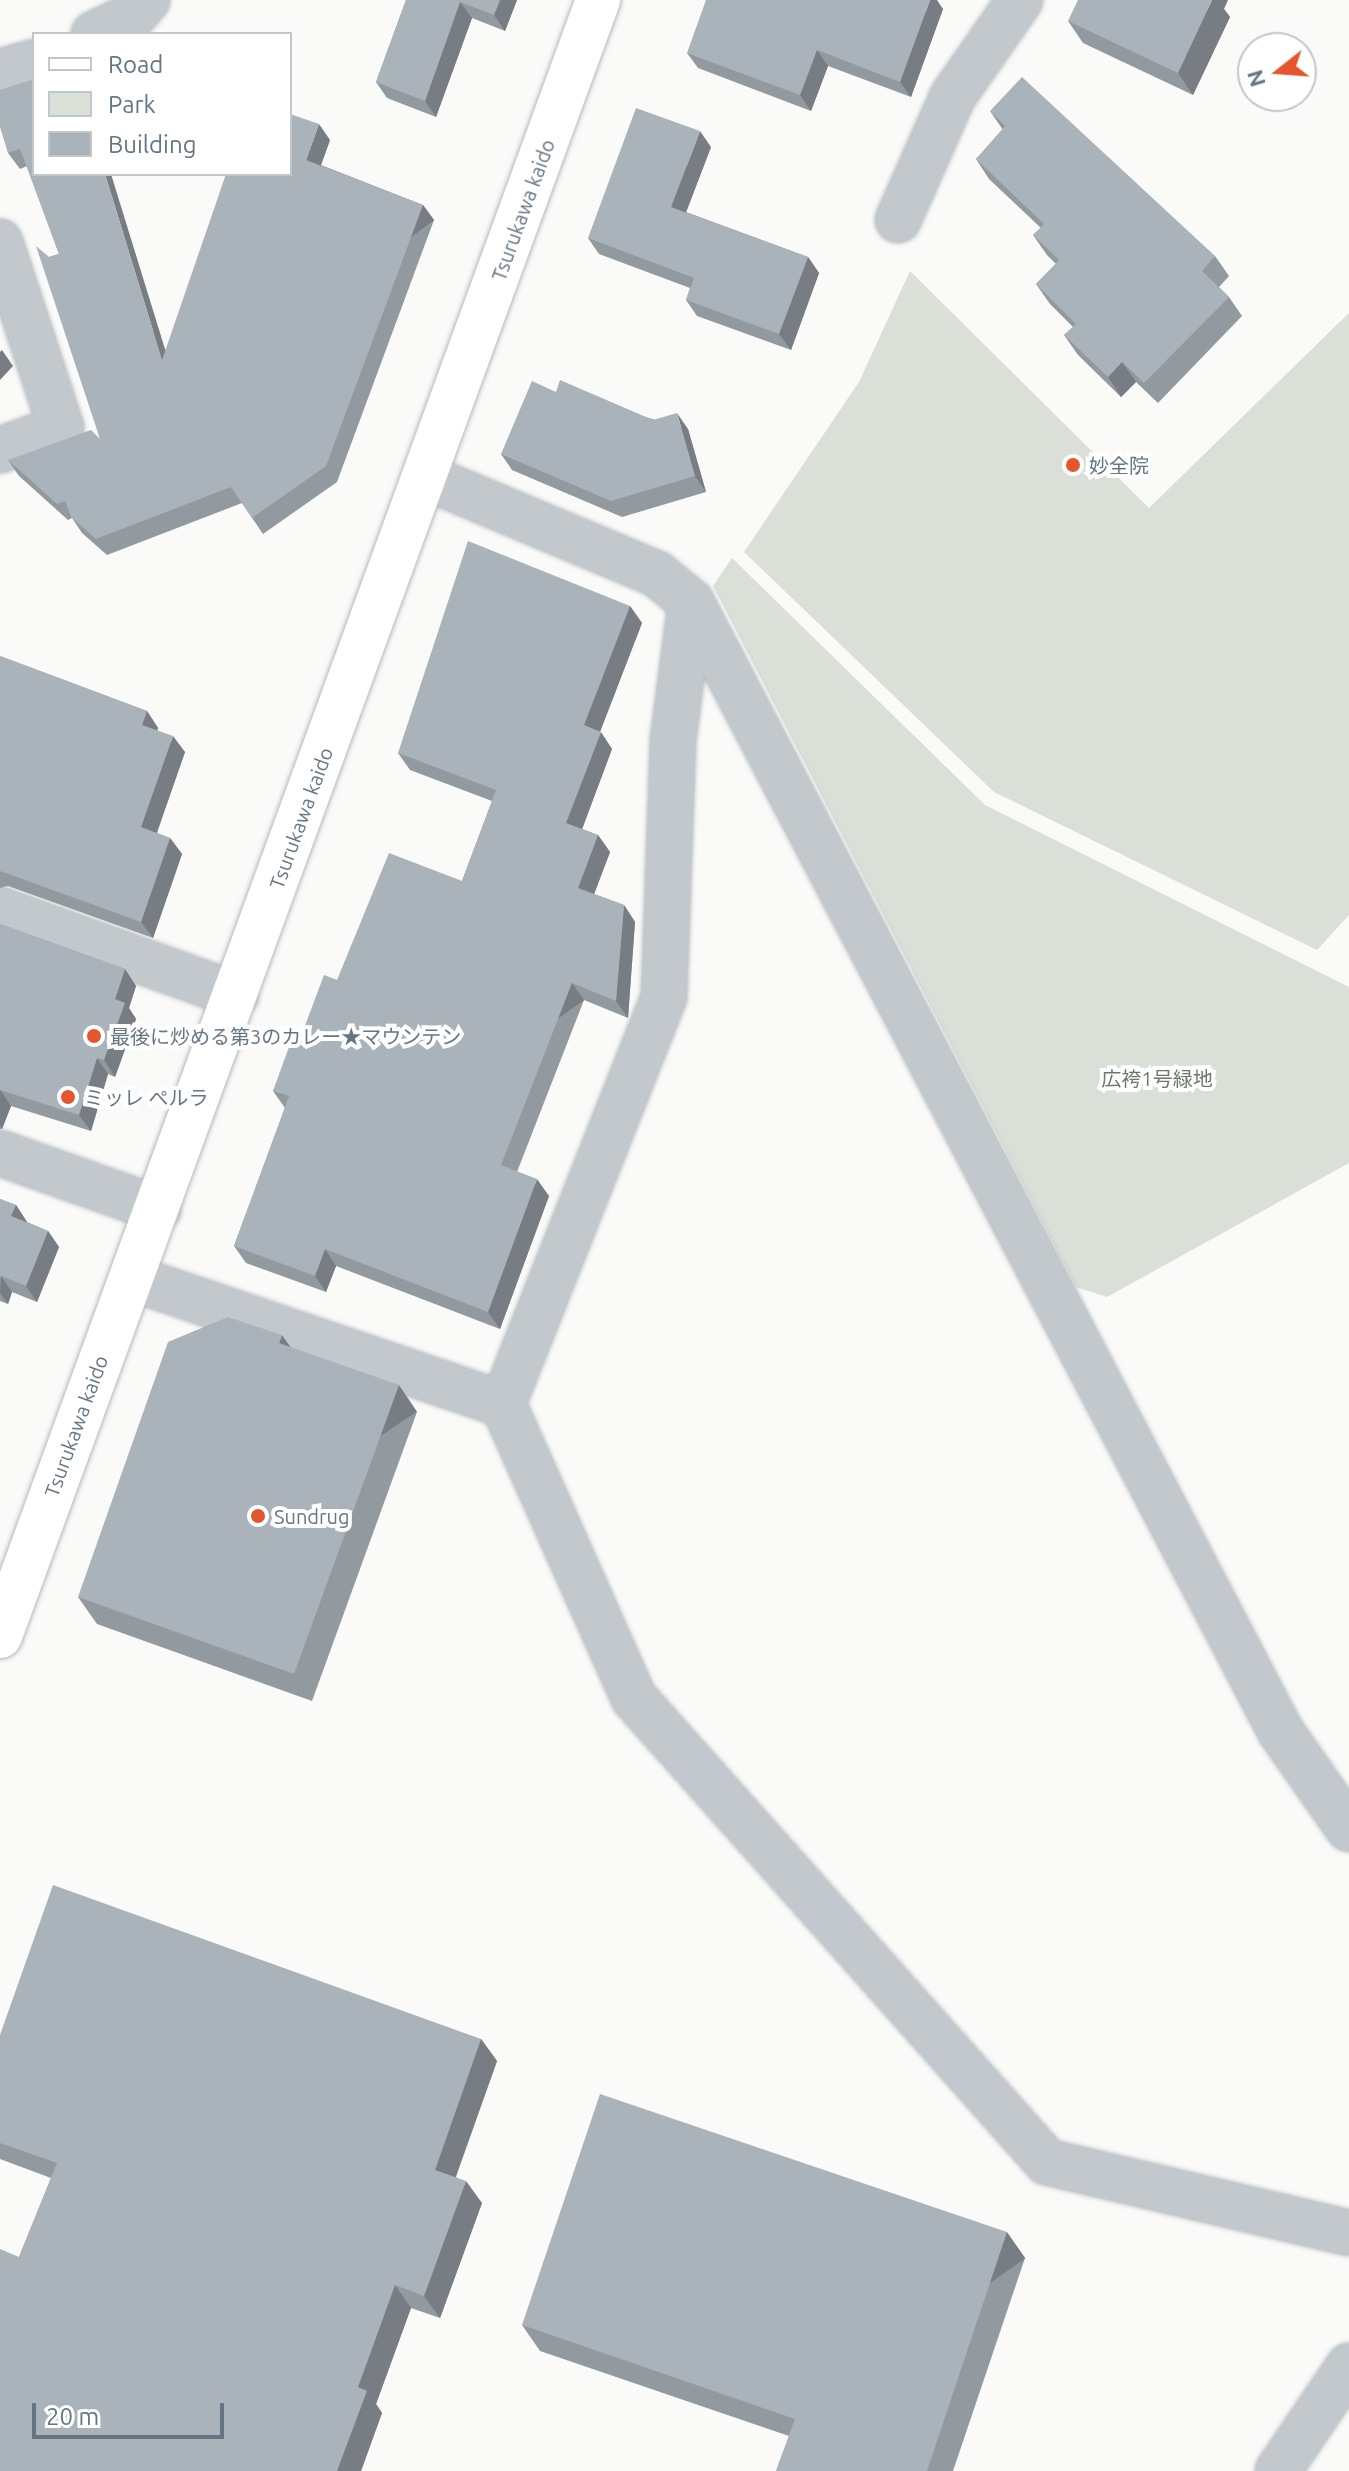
<!DOCTYPE html>
<html>
<head>
<meta charset="utf-8">
<style>
	body { margin:0 }
	#map { position:relative; width:1349px; height:2471px; overflow:hidden; background:#fafaf8; font-family:Ubuntu,"Noto Sans JP",sans-serif }
	div>[style] { position:absolute }
	.green>* { inset:0; background:#dadfd7 }
	.roads { filter:drop-shadow(0 0 2px #b3babf) drop-shadow(0 0 2px #b3babf) }
	.street>* { height:44px; margin:-22px; padding:0 22px; transform-origin:22px; border-radius:22px; background:#c3c8cc }
	.secondary>* { height:44px; margin:-22px; padding:0 22px; transform-origin:22px; border-radius:22px; background:#fff }
	.wall>* { inset:0; background:#929a9f }
	.shaded-wall>* { inset:0; background:#777d82; transform-origin:0 0 }
	.building>* { inset:0; background:#aab3b9 }
	.dots>* { width:22px; height:22px; translate:-50% -50%; box-sizing:border-box; border:4px solid #fff; border-radius:50% }
	span { translate:-50% -50%; white-space:nowrap; text-align:center; line-height:1.15; -webkit-text-stroke:8px #fff; paint-order:stroke }
	.street-label { font-size:20px; color:#657683 }
	.poi-label { font-size:20px; color:#657683 }
	.left { translate:0 -50%; text-align:left }
	.park-label { font-size:20px; color:#687a64 }
	.legend { position:absolute; left:32px; top:32px; width:260px; height:144px; box-sizing:border-box; background:#fff; border:2px solid #c1c8cd; margin:0; padding:10px 14px; list-style:none; font-size:24px; color:#657683 }
	.legend li { display:flex; align-items:center; gap:16px; height:40px }
	.legend b { width:40px; border:2px solid #c1c8cd }
	.north { position:absolute; left:1237px; top:32px; width:80px; height:80px; box-sizing:border-box; background:#fff; border:2px solid #c1c8cd; border-radius:50%; rotate:253deg; font-size:22px; font-weight:700; line-height:32px; text-align:center; color:#657683 }
	.north::after { content:''; display:block; margin:auto; width:28px; height:36px; background:#e4572e; clip-path:polygon(50% 0,100% 100%,50% 72%,0 100%) }
	.scale { position:absolute; left:32px; top:2403px; width:192px; height:36px; box-sizing:border-box; border:4px solid #657683; border-top:0; padding-left:10px; font-size:24px; line-height:28px; white-space:nowrap; color:#657683; -webkit-text-stroke:6px #fff; paint-order:stroke }
</style>
</head>
<body>
<div id="map">
	<div class="green">
		<i style="clip-path:polygon(910px 271px,1149px 508px,1349px 313px,1349px 915px,1317px 950px,994px 792px,744px 552px,859px 382px)"></i>
		<i style="clip-path:polygon(732px 558px,985px 805px,1349px 987px,1349px 1163px,1107px 1297px,1076px 1287px,713px 586px)"></i>
	</div>
	<div class="roads">
		<div class="street">
			<i style="left:94px;top:34px;width:44px;rotate:-25.4deg"></i>
			<i style="left:134px;top:15px;width:20px;rotate:-49deg"></i>
			<i style="left:0;top:72px;width:35px;rotate:-16deg"></i>
			<i style="left:898px;top:220px;width:136px;rotate:-66.1deg"></i>
			<i style="left:953px;top:96px;width:117px;rotate:-55.1deg"></i>
			<i style="left:0;top:242px;width:196px;rotate:71.8deg"></i>
			<i style="left:61px;top:428px;width:65px;rotate:160.2deg"></i>
			<i style="left:426px;top:477px;width:251px;rotate:22.8deg"></i>
			<i style="left:657px;top:574px;width:44px;rotate:39.5deg"></i>
			<i style="left:691px;top:602px;width:1275px;rotate:62.43deg"></i>
			<i style="left:1281px;top:1732px;width:118px;rotate:55deg"></i>
			<i style="left:691px;top:602px;width:140px;rotate:97.4deg"></i>
			<i style="left:673px;top:741px;width:256px;rotate:92deg"></i>
			<i style="left:664px;top:997px;width:438px;rotate:111.6deg"></i>
			<i style="left:503px;top:1404px;width:322px;rotate:66deg"></i>
			<i style="left:634px;top:1698px;width:621px;rotate:48.33deg"></i>
			<i style="left:1047px;top:2162px;width:310px;rotate:13.2deg"></i>
			<i style="left:0;top:910px;width:251px;rotate:19.8deg"></i>
			<i style="left:0;top:1153px;width:168px;rotate:19.5deg"></i>
			<i style="left:132px;top:1278px;width:392px;rotate:18.8deg"></i>
			<i style="left:1278px;top:2471px;width:127px;rotate:-55.9deg"></i>
		</div>
		<div class="secondary">
			<i style="left:0;top:1636px;width:1742px;rotate:-69.92deg"></i>
		</div>
	</div>
	<div class="wall">
		<i style="clip-path:polygon(406px 0,517px 0,505px 31px,472px 18px,436px 117px,387px 98px,376px 82px)"></i>
		<i style="clip-path:polygon(943px 9px,911px 97px,828px 66px,811px 111px,698px 68px,687px 53px)"></i>
		<i style="clip-path:polygon(1224px 9px,1230px 17px,1193px 95px,1083px 43px,1068px 21px)"></i>
		<i style="clip-path:polygon(0 90px,165px 350px,330px 140px,321px 165px,423px 205px,434px 220px,337px 482px,263px 534px,242px 503px,107px 555px,82px 533px,72px 518px,68px 520px,19px 476px,8px 460px,100px 439px,49px 257px,59px 254px,27px 166px,20px 169px,8px 153px)"></i>
		<i style="clip-path:polygon(990px 111px,1215px 256px,1229px 276px,1219px 287px,1229px 297px,1242px 316px,1158px 403px,1136px 382px,1121px 397px,1078px 355px,1064px 335px,1073px 327px,1050px 304px,1036px 284px,1056px 264px,1047px 255px,1033px 235px,1041px 228px,989px 179px,976px 159px,1003px 130px)"></i>
		<i style="clip-path:polygon(711px 147px,686px 212px,808px 257px,819px 273px,791px 350px,697px 316px,686px 300px,690px 288px,599px 254px,588px 238px)"></i>
		<i style="clip-path:polygon(556px 392px,688px 429px,706px 492px,622px 517px,512px 470px,501px 454px)"></i>
		<i style="clip-path:polygon(630px 606px,642px 623px,600px 732px,612px 749px,582px 829px,598px 835px,610px 852px,594px 894px,624px 905px,635px 922px,628px 1018px,584px 1000px,517px 1172px,549px 1196px,500px 1329px,336px 1266px,326px 1292px,246px 1263px,234px 1246px,285px 1108px,273px 1091px,300px 1039px,337px 980px,462px 881px,492px 801px,410px 770px,398px 753px)"></i>
		<i style="clip-path:polygon(0 656px,147px 711px,158px 728px,157px 730px,185px 752px,157px 833px,170px 838px,182px 854px,153px 938px,8px 886px,0 888px)"></i>
		<i style="clip-path:polygon(0 924px,125px 969px,136px 986px,129px 1008px,136px 1019px,115px 1077px,108px 1074px,91px 1131px,11px 1106px,2px 1129px,0 1129px)"></i>
		<i style="clip-path:polygon(0 1199px,16px 1205px,27px 1222px,48px 1231px,59px 1247px,37px 1302px,12px 1292px,8px 1304px,0 1301px)"></i>
		<i style="clip-path:polygon(291px 1347px,417px 1412px,312px 1701px,97px 1624px,78px 1597px)"></i>
		<i style="clip-path:polygon(0 2035px,481px 2039px,497px 2061px,456px 2177px,482px 2203px,440px 2318px,411px 2308px,376px 2404px,382px 2413px,361px 2471px,0 2471px,19px 2257px,51px 2178px,0 2159px)"></i>
		<i style="clip-path:polygon(1025px 2258px,953px 2471px,776px 2471px,789px 2436px,540px 2351px,522px 2325px)"></i>
	</div>
	<div class="shaded-wall">
		<i style="clip-path:polygon(500px 0,517px 0,505px 31px,494px 15px)"></i>
		<i style="clip-path:polygon(930px 0,937px 0,943px 9px,911px 97px,900px 82px)"></i>
		<i style="clip-path:polygon(1212px 0,1228px 0,1224px 9px,1230px 17px,1193px 95px,1178px 73px)"></i>
		<i style="clip-path:polygon(460px 2px,472px 18px,436px 117px,425px 101px)"></i>
		<i style="clip-path:polygon(817px 50px,828px 66px,811px 111px,800px 95px)"></i>
		<i style="clip-path:polygon(319px 124px,330px 140px,317px 176px,306px 160px)"></i>
		<i style="clip-path:polygon(700px 131px,711px 147px,682px 223px,671px 207px)"></i>
		<i style="clip-path:polygon(105px 174px,111px 174px,173px 375px,162px 360px)"></i>
		<i style="left:423px;top:205px;width:19px;height:278px;rotate:54deg"></i>
		<i style="clip-path:polygon(808px 257px,819px 273px,791px 350px,779px 334px)"></i>
		<i style="clip-path:polygon(2px 350px,13px 366px,0 380px,0 352px)"></i>
		<i style="clip-path:polygon(1122px 362px,1136px 382px,1121px 397px,1108px 377px)"></i>
		<i style="clip-path:polygon(677px 413px,688px 429px,706px 492px,695px 476px)"></i>
		<i style="clip-path:polygon(630px 606px,642px 623px,596px 742px,584px 725px)"></i>
		<i style="clip-path:polygon(147px 711px,158px 728px,153px 741px,142px 725px)"></i>
		<i style="clip-path:polygon(601px 732px,612px 749px,578px 840px,566px 823px)"></i>
		<i style="clip-path:polygon(173px 736px,185px 752px,153px 843px,141px 827px)"></i>
		<i style="clip-path:polygon(598px 835px,610px 852px,590px 905px,578px 888px)"></i>
		<i style="clip-path:polygon(170px 838px,182px 854px,153px 938px,141px 922px)"></i>
		<i style="clip-path:polygon(624px 905px,635px 922px,628px 1018px,616px 1001px)"></i>
		<i style="clip-path:polygon(125px 969px,136px 986px,129px 1008px,136px 1019px,115px 1077px,104px 1060px,115px 999px)"></i>
		<i style="left:572px;top:983px;width:21px;height:195px;rotate:55deg"></i>
		<i style="clip-path:polygon(97px 1058px,108px 1074px,91px 1131px,79px 1115px)"></i>
		<i style="clip-path:polygon(0 1090px,11px 1106px,2px 1129px,0 1126px)"></i>
		<i style="clip-path:polygon(537px 1179px,549px 1196px,500px 1329px,488px 1312px)"></i>
		<i style="clip-path:polygon(16px 1205px,27px 1222px,22px 1232px,11px 1216px)"></i>
		<i style="clip-path:polygon(48px 1231px,59px 1247px,37px 1302px,26px 1286px)"></i>
		<i style="clip-path:polygon(325px 1249px,336px 1266px,326px 1292px,315px 1276px)"></i>
		<i style="clip-path:polygon(1px 1276px,12px 1292px,8px 1304px,0 1293px)"></i>
		<i style="clip-path:polygon(282px 1335px,301px 1362px,279px 1343px)"></i>
		<i style="left:399px;top:1385px;width:32px;height:307px;rotate:56deg"></i>
		<i style="clip-path:polygon(481px 2039px,497px 2061px,450px 2192px,435px 2170px)"></i>
		<i style="clip-path:polygon(466px 2181px,482px 2203px,440px 2318px,424px 2296px)"></i>
		<i style="left:1007px;top:2232px;width:32px;height:252px;rotate:55deg"></i>
		<i style="clip-path:polygon(395px 2285px,411px 2308px,376px 2404px,382px 2413px,361px 2471px,337px 2471px,358px 2387px)"></i>
	</div>
	<div class="building">
		<i style="clip-path:polygon(406px 0,500px 0,494px 15px,460px 2px,425px 101px,376px 82px)"></i>
		<i style="clip-path:polygon(706px 0,930px 0,900px 82px,817px 50px,800px 95px,687px 53px)"></i>
		<i style="clip-path:polygon(1078px 0,1212px 0,1178px 73px,1068px 21px)"></i>
		<i style="clip-path:polygon(1022px 77px,1215px 256px,1202px 271px,1229px 297px,1144px 383px,1122px 362px,1108px 377px,1064px 335px,1076px 324px,1036px 284px,1059px 260px,1033px 235px,1044px 224px,976px 159px,1005px 126px,990px 111px)"></i>
		<i style="clip-path:polygon(34px 79px,34px 174px,105px 174px,162px 360px,226px 174px,290px 174px,290px 114px,319px 124px,306px 160px,423px 205px,326px 466px,252px 518px,231px 487px,96px 539px,71px 517px,65px 501px,57px 504px,8px 460px,91px 430px,100px 439px,36px 246px,49px 257px,59px 254px,20px 149px,8px 153px,0 127px,0 90px)"></i>
		<i style="clip-path:polygon(636px 108px,700px 131px,671px 207px,808px 257px,779px 334px,686px 300px,694px 278px,588px 238px)"></i>
		<i style="clip-path:polygon(560px 380px,653px 420px,677px 413px,695px 476px,611px 501px,501px 454px,532px 381px,556px 392px)"></i>
		<i style="clip-path:polygon(468px 541px,630px 606px,584px 725px,601px 732px,566px 823px,598px 835px,578px 888px,624px 905px,616px 1001px,572px 983px,501px 1165px,537px 1179px,488px 1312px,325px 1249px,315px 1276px,234px 1246px,289px 1096px,273px 1091px,293px 1036px,300px 1039px,324px 975px,337px 980px,389px 853px,462px 881px,496px 790px,398px 753px)"></i>
		<i style="clip-path:polygon(0 656px,147px 711px,142px 725px,173px 736px,141px 827px,170px 838px,141px 922px,0 871px)"></i>
		<i style="clip-path:polygon(0 924px,125px 969px,115px 999px,125px 1003px,104px 1060px,97px 1058px,79px 1115px,0 1090px)"></i>
		<i style="clip-path:polygon(0 1199px,16px 1205px,11px 1216px,48px 1231px,26px 1286px,1px 1276px,0 1278px)"></i>
		<i style="clip-path:polygon(228px 1317px,282px 1335px,279px 1343px,399px 1385px,294px 1674px,78px 1597px,168px 1342px)"></i>
		<i style="clip-path:polygon(53px 1885px,481px 2039px,435px 2170px,466px 2181px,424px 2296px,395px 2285px,358px 2387px,367px 2391px,337px 2471px,0 2471px,0 2249px,19px 2257px,57px 2163px,0 2143px,0 2035px)"></i>
		<i style="clip-path:polygon(600px 2094px,1007px 2232px,927px 2471px,776px 2471px,795px 2419px,522px 2325px)"></i>
	</div>
	<div class="dots">
		<i style="left:1073px;top:465px;background:#e4572e"></i>
		<i style="left:94px;top:1036px;background:#e4572e"></i>
		<i style="left:68px;top:1097px;background:#e4572e"></i>
		<i style="left:258px;top:1516px;background:#e4572e"></i>
	</div>
	<div class="street-label">
		<span style="left:523px;top:210px;rotate:-70deg">Tsurukawa kaido</span>
		<span style="left:301px;top:818px;rotate:-70deg">Tsurukawa kaido</span>
		<span style="left:76px;top:1426px;rotate:-70deg">Tsurukawa kaido</span>
	</div>
	<div class="poi-label">
		<span class="left" style="left:1089px;top:465px">妙全院</span>
		<span class="left" style="left:110px;top:1036px">最後に炒める第3のカレー★マウンテン</span>
		<span class="left" style="left:84px;top:1097px">ミッレ ぺルラ</span>
		<span class="left" style="left:274px;top:1516px">Sundrug</span>
	</div>
	<div class="park-label">
		<span style="left:1157px;top:1078px">広袴1号緑地</span>
	</div>
	<ul class="legend">
	<li><b style="height:10px;background:#fff"></b>Road</li>
	<li><b style="height:22px;background:#dadfd7"></b>Park</li>
	<li><b style="height:22px;background:#aab3b9"></b>Building</li>
	</ul>
	<div class="north">N</div>
	<div class="scale">20 m</div>
</div>
</body>
</html>
